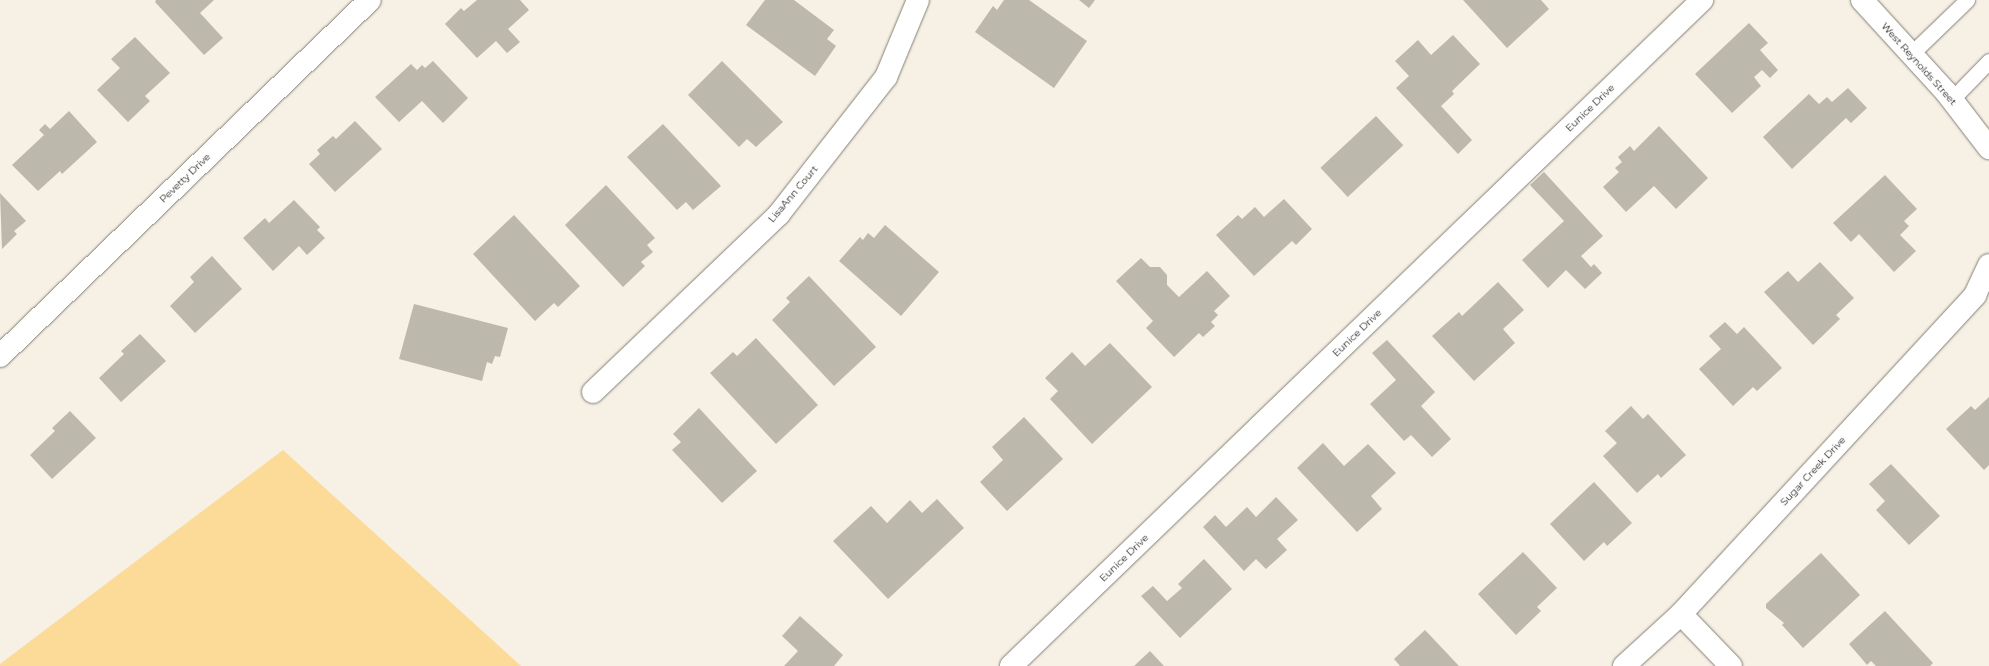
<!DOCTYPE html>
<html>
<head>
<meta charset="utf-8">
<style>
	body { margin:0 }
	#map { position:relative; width:1989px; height:666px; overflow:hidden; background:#f6f0e5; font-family:Montserrat,sans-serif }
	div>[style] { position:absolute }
	.green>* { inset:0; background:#fcdb98 }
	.building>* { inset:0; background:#bdb8ac; transform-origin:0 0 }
	.roads { filter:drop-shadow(0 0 1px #847e74) drop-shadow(0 0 1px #847e74) }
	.lane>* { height:15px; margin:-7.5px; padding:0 7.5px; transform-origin:7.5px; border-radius:7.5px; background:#fff }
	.street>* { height:22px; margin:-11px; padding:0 11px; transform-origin:11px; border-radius:11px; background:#fff }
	span { translate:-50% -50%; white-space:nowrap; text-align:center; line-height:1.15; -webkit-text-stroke:3.5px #fefefe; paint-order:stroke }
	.street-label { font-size:10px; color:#201e1a }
</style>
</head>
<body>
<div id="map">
	<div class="green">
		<i style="clip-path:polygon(283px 450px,521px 666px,0 666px,0 664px)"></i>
	</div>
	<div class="building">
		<i style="clip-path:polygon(156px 0,214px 0,200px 13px,223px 38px,204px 55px,155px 2px)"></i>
		<i style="clip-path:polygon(477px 0,520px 0,529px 10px,508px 29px,520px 42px,507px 53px,496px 41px,477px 58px,445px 24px,461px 8px,464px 11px)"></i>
		<i style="clip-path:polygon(765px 0,794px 0,834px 30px,827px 39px,836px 46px,815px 76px,746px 25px)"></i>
		<i style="clip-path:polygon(1004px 0,1029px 0,1087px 41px,1054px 88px,975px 32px,993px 6px,997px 10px)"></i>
		<i style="clip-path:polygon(1079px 0,1095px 0,1089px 8px)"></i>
		<i style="clip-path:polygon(1463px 0,1541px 0,1549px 9px,1507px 48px)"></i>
		<i style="clip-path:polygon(1749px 23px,1768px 43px,1760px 50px,1778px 70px,1770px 78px,1762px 70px,1754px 77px,1761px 86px,1732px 113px,1695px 74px)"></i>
		<i style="clip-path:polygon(1453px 35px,1480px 64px,1452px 91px,1454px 94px,1441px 106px,1472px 140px,1458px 154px,1396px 88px,1409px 76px,1395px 61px,1418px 40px,1431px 55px)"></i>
		<i style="clip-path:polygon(135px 37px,170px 73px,145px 96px,150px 101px,128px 122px,97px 90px,120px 68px,111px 59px)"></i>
		<i style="clip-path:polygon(433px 61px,468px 98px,443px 123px,422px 101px,399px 122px,375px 97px,411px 64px,417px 70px,422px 65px,425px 68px)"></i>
		<i style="clip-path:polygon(722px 61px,783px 122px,756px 147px,747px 139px,739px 147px,688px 95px)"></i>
		<i style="clip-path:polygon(1848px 88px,1867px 108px,1851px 123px,1846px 118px,1792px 169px,1763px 137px,1809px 94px,1819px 104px,1827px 97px,1832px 102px)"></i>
		<i style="clip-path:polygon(69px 111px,97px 142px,62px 174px,60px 171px,38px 191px,12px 165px,44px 135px,39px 130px,45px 124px,50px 129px)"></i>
		<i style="left:1376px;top:116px;width:40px;height:76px;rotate:47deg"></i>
		<i style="clip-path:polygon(355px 121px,382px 149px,335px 192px,309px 164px,320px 154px,317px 150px,333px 136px,336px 139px)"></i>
		<i style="clip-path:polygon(663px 124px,721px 186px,693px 210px,686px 202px,677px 210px,627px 157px)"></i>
		<i style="clip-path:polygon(1659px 126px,1708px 178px,1676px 209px,1654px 186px,1626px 212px,1603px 187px,1619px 172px,1615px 168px,1622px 162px,1618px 157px,1630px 146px,1634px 151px)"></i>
		<i style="clip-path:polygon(1544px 172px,1603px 236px,1581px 256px,1591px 267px,1594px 264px,1602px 273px,1585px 289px,1566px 270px,1548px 288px,1522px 260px,1564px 221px,1530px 185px)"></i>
		<i style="clip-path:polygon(1885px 175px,1917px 209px,1904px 221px,1909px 226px,1900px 235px,1916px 251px,1894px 272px,1859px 234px,1851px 242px,1833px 223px)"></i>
		<i style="clip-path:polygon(606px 185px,655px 238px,647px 245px,653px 252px,641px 262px,645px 266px,623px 287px,565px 225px)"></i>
		<i style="clip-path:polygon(0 193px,26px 221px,14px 231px,17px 234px,2px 249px)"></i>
		<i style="clip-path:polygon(1284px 199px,1312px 229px,1296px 245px,1292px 241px,1254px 276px,1216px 235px,1238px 215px,1242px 219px,1255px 207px,1264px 217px)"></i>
		<i style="clip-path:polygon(294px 200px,320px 227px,317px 230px,325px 238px,307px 255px,299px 246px,273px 271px,243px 238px,265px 218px,269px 223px)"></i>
		<i style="clip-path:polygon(514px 215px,580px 286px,558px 307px,554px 303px,535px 321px,473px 254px)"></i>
		<i style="clip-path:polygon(885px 225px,939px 272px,901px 316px,839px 261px,860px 237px,863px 240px,868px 233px,874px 238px)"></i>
		<i style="clip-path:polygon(212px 256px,242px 289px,195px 333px,170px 306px,194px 282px,190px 277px)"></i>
		<i style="clip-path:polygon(1141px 258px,1150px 267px,1160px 267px,1167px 275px,1167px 285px,1179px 297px,1207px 271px,1230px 296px,1214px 311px,1218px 315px,1211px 322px,1215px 326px,1203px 337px,1199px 333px,1174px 357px,1146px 328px,1153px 321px,1116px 281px)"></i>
		<i style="clip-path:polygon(1820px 262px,1854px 298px,1836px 315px,1840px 319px,1813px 345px,1764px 292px,1788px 271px,1798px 282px)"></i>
		<i style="clip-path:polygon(809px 276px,876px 347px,834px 386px,772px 320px,790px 302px,786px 298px)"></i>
		<i style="clip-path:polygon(1498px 282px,1524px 310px,1503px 329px,1515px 343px,1474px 381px,1432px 336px,1459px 312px,1462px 316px)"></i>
		<i style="clip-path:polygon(414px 304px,508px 328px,500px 357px,495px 356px,492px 364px,487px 362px,482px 381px,399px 359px)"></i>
		<i style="clip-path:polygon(1725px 322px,1737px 334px,1744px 327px,1782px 368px,1757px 391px,1753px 387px,1733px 406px,1699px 369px,1721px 349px,1709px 336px)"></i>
		<i style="clip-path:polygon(140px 334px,166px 361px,121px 402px,99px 378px,124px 354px,121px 351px)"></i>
		<i style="clip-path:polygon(756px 338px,818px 405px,776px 444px,710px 373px,733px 352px,737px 356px)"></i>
		<i style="clip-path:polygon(1387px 340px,1435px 392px,1421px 406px,1451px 439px,1432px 457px,1411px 435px,1404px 441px,1370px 404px,1396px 380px,1372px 353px)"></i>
		<i style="clip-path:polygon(1110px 343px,1152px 387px,1092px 444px,1050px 399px,1058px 391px,1045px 378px,1072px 352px,1085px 366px)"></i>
		<i style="clip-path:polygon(1989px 397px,1989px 465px,1984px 470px,1946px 429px,1971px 406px,1975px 410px)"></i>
		<i style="clip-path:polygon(1631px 406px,1643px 419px,1648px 414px,1686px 455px,1661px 478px,1658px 474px,1637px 493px,1603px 456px,1617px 443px,1605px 431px)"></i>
		<i style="clip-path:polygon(699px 408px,757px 471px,722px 503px,672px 450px,681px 442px,673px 434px)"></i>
		<i style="clip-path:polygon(70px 411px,96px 438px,52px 479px,30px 455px,55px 431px,52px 428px)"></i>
		<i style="clip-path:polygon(1024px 417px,1063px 459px,1007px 511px,980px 482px,1003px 460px,992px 447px)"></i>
		<i style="clip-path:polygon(1323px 443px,1344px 466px,1368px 444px,1396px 473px,1371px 496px,1382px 509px,1357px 532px,1297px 468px)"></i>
		<i style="clip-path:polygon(1891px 464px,1940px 516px,1909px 545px,1876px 510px,1885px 501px,1869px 484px)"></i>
		<i style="clip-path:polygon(1594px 482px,1632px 523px,1607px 546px,1604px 542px,1584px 561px,1550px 524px)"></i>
		<i style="clip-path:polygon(1276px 497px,1298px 520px,1277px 539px,1287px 550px,1266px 569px,1256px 559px,1244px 571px,1203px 527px,1215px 515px,1226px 527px,1247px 507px,1256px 517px)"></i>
		<i style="clip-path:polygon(937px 499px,964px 528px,888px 599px,833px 541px,871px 506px,887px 523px,910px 500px,922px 513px)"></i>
		<i style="clip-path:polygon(1523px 552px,1557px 588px,1537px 607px,1541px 611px,1516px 635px,1478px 594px)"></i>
		<i style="clip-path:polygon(1821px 553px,1860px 595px,1803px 648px,1782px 625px,1784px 623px,1766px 608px,1766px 604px)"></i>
		<i style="clip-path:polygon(1204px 559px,1232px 589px,1180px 638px,1141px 596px,1153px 586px,1167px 601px,1182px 588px,1178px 584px)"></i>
		<i style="clip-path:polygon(1885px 611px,1933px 663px,1930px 666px,1876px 666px,1871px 661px,1867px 665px,1862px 659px,1849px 644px)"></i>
		<i style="clip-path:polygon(800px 616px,843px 655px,834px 666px,784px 666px,798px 651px,782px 636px)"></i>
		<i style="clip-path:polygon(1425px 630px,1459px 666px,1400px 666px,1394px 659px)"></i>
		<i style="clip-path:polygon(1150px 651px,1164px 666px,1134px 666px)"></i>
	</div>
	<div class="roads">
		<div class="lane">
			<i style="left:1911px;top:54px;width:78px;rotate:-44deg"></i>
			<i style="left:1952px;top:99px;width:53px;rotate:-45.8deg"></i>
		</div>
		<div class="street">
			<i style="left:1862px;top:0;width:125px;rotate:47.6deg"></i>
			<i style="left:1946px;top:92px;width:71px;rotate:52.5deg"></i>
			<i style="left:0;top:356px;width:513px;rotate:-43.9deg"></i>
			<i style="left:593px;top:392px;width:257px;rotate:-43.7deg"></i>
			<i style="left:779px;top:214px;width:174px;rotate:-52deg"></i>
			<i style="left:886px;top:77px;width:83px;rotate:-67.4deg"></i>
			<i style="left:1681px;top:614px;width:72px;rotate:46.1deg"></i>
			<i style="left:1011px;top:666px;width:960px;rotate:-43.94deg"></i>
			<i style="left:1624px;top:666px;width:77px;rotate:-42.4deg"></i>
			<i style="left:1681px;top:614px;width:434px;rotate:-47.3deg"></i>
			<i style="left:1975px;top:295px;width:33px;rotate:-65deg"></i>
		</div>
	</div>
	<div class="street-label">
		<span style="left:1919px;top:64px;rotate:48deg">West Reynolds Street</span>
		<span style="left:1590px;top:108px;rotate:-44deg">Eunice Drive</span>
		<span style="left:185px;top:178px;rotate:-44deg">Pevetty Drive</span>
		<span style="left:793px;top:194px;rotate:-50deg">LisaAnn Court</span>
		<span style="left:1357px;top:333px;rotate:-44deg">Eunice Drive</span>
		<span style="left:1813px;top:471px;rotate:-47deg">Sugar Creek Drive</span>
		<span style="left:1124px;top:558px;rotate:-44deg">Eunice Drive</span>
	</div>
</div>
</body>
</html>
